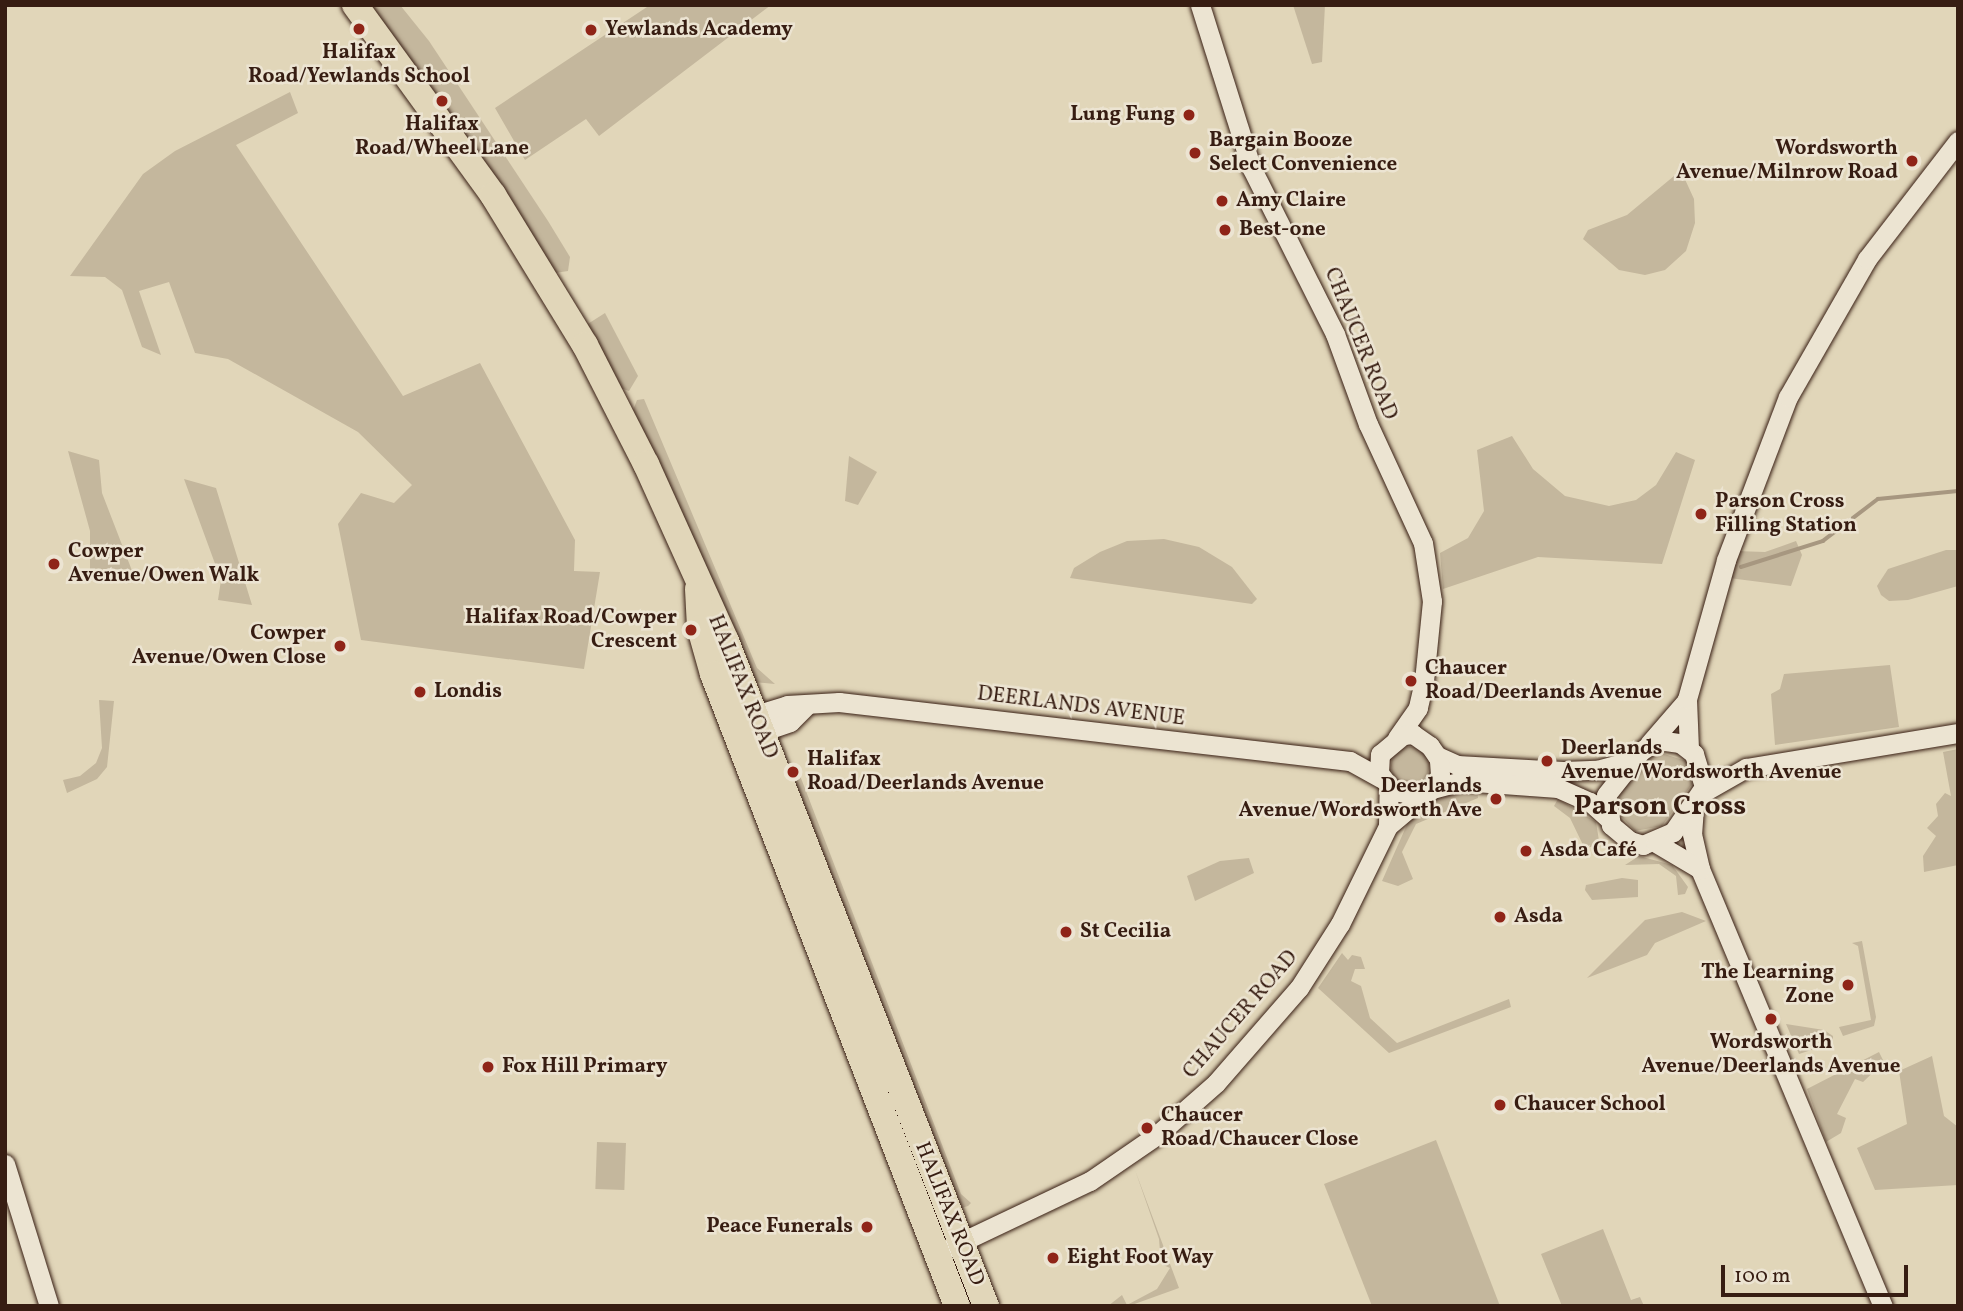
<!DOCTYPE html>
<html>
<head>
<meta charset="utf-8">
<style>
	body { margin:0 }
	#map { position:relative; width:1963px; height:1311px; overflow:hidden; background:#e1d6b9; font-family:Vollkorn,serif }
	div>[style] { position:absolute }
	.green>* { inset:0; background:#c4b79d; transform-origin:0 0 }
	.round { border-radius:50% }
	.stream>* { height:3.5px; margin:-1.75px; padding:0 1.75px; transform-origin:1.75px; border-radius:1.75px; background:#a79780 }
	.roads { filter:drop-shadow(0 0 2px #371d12) drop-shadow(0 0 2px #371d12) }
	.secondary>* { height:19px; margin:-9.5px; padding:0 9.5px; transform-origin:9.5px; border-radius:9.5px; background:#ece4d2 }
	.highway>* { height:26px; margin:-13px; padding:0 13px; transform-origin:13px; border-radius:13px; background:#e1d6b9 }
	.dots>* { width:19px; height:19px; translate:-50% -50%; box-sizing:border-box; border:4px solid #ece4d2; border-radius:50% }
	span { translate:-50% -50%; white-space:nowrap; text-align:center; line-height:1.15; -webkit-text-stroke:5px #ece4d2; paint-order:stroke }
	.poi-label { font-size:21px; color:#371d12; font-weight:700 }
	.left { translate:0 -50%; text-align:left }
	.right { translate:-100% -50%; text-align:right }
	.street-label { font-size:21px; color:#371d12 }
	.district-label { font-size:28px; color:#371d12; font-weight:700 }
	.frame { position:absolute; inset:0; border:7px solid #371d12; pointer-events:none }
	.scale { position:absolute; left:1721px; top:1265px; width:187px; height:32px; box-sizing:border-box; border:4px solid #371d12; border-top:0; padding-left:9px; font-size:21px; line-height:24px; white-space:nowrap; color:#371d12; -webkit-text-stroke:5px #ece4d2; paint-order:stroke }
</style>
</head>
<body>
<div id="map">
	<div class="green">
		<i style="clip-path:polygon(366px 5px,400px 5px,429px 41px,548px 221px,570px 257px,568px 271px,555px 273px)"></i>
		<i style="clip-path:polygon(650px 5px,771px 5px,599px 136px,586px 119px,525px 160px,495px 108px)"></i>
		<i style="clip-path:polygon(1293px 5px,1325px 5px,1322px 62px,1312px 64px)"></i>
		<i style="clip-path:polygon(290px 92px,298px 113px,236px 145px,403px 396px,480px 363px,575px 540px,574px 571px,600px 572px,584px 669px,361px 640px,338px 524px,361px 493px,394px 503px,412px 485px,358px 432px,228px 359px,195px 353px,169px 282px,139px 291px,161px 355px,142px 347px,122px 290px,105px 277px,70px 276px,143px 174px,175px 151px)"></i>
		<i style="clip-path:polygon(1683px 175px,1694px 199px,1695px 223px,1686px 251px,1665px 270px,1645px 275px,1619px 270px,1583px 239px,1588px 230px,1627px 215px,1674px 176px)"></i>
		<i style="clip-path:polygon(605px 313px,638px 376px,629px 391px,620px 388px,583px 327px)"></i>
		<i style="clip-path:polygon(644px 399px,757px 668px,775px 684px,754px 682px,632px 413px,637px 400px)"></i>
		<i style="clip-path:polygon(1512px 436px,1533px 469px,1565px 496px,1609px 506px,1636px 500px,1656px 485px,1676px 452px,1695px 460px,1662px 564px,1538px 557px,1443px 589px,1440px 553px,1468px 538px,1484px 511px,1477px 450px)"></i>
		<i style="clip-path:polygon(68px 451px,99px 460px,102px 493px,136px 581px,90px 570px,90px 531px)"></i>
		<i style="clip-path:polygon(849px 456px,877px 472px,858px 505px,845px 501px)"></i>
		<i style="clip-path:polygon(184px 479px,216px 488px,252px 605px,218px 600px,221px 580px)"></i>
		<i style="clip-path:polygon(1164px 539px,1199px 547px,1232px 567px,1257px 599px,1252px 604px,1070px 578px,1074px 568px,1100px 552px,1127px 541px)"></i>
		<i style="clip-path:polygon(1796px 541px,1802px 555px,1791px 586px,1729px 578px,1736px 551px,1765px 552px)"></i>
		<i style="clip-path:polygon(1946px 550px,1958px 550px,1958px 586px,1908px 600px,1889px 601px,1881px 595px,1877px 586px,1888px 569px)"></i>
		<i style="clip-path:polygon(1890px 665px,1899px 727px,1775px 745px,1771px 694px,1780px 689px,1784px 674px)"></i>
		<i style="clip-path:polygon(99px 700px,114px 701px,107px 767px,97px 779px,67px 793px,63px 780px,80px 776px,96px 763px,102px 748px)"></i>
		<i class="round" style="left:1391px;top:747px;width:38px;height:38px"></i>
		<i style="clip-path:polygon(1958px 749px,1958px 865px,1924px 872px,1923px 856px,1936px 836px,1927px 828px,1938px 816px,1936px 804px,1945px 793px,1951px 796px,1943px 752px)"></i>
		<i style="clip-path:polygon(1658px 752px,1686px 761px,1692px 784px,1662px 826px,1635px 831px,1620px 815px,1619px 794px,1643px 761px)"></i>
		<i style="clip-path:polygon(799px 773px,961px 1194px,971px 1203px,968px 1206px,958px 1209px,802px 817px,793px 776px)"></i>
		<i style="clip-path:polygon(1477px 790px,1478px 798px,1416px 824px,1402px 852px,1413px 879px,1398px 886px,1382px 881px,1409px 820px,1438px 796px)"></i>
		<i style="clip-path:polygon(1558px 799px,1596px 822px,1600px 847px,1584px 847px,1570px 818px,1554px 806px)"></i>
		<i style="clip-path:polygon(1639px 856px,1672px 865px,1688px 887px,1685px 894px,1678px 895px,1676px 876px,1659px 864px,1625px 865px)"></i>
		<i style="clip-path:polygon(1249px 858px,1254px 873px,1195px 901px,1187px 876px,1220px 861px)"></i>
		<i style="clip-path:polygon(1622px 878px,1638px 880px,1638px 897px,1592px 900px,1585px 890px,1586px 885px)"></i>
		<i style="clip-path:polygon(1682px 912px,1706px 921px,1655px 943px,1647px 955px,1587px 978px,1645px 920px)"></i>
		<i style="clip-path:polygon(1862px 941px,1876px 1017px,1874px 1026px,1843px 1036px,1839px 1027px,1871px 1020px,1858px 946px,1852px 943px)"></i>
		<i style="clip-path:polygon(1342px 953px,1348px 960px,1352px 955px,1361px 957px,1365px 969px,1355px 969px,1351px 981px,1361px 986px,1370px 1018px,1397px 1043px,1509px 999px,1511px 1007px,1389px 1053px,1318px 988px)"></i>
		<i style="clip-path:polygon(1786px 1024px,1824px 1030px,1833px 1036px,1833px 1043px,1799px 1054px)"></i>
		<i style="clip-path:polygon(1879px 1052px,1884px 1062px,1863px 1082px,1855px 1079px,1837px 1114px,1846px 1118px,1841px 1133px,1826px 1142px,1807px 1089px)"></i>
		<i style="clip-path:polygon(1932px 1056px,1944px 1116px,1958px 1127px,1958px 1185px,1875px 1190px,1857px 1148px,1907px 1124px,1899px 1071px)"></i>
		<i style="clip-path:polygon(1436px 1140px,1500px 1306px,1372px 1306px,1324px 1184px)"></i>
		<i style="left:597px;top:1142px;width:29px;height:47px;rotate:2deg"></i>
		<i style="clip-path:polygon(1135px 1170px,1179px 1288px,1129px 1306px,1108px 1306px,1122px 1295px,1127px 1305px,1157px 1289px,1170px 1268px,1161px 1264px,1159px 1239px)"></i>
		<i style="clip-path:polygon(1603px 1229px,1631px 1300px,1640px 1297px,1644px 1306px,1562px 1306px,1541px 1254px)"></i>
	</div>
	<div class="stream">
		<i style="left:1741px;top:567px;width:86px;rotate:-17.6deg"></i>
		<i style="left:1823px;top:541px;width:69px;rotate:-37.4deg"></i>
		<i style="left:1878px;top:499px;width:80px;rotate:-5.7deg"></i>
	</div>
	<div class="roads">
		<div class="secondary">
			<i style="left:1200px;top:5px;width:170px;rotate:72.5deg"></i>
			<i style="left:1251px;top:167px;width:187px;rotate:63.3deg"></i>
			<i style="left:1335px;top:334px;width:96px;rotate:69.9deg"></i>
			<i style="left:1368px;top:424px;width:131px;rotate:65.2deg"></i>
			<i style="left:1423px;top:543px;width:59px;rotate:81.2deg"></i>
			<i style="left:1432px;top:601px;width:80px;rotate:95.7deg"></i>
			<i style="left:1424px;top:681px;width:28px;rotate:103deg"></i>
			<i style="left:1418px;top:708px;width:37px;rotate:125deg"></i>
			<i style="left:755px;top:715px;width:34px;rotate:-17deg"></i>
			<i style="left:787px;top:705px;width:52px;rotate:-3.3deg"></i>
			<i style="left:839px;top:702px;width:514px;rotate:6.59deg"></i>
			<i style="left:1350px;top:761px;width:35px;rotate:29deg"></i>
			<i style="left:761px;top:732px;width:31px;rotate:-19deg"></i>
			<i style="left:790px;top:722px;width:24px;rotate:-45deg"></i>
			<i style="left:1658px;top:740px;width:22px;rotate:8deg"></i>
			<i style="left:1680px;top:743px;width:18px;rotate:38deg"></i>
			<i style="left:1694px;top:754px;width:34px;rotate:73deg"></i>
			<i style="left:1704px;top:787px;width:55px;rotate:124.6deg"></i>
			<i style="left:1673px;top:832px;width:33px;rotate:157deg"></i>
			<i style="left:1643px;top:845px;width:14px;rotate:-163deg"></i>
			<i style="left:1630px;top:841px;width:25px;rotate:-140deg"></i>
			<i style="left:1611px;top:825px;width:30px;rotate:-99deg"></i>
			<i style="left:1606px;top:795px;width:56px;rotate:-51.5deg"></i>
			<i style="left:1641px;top:751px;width:20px;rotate:-33deg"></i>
			<i style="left:1649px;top:744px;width:58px;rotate:-49.2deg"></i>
			<i style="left:1689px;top:749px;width:50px;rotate:-92.3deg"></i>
			<i style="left:1687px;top:699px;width:144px;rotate:-74.3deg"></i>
			<i style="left:1726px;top:560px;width:174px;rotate:-69.2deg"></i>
			<i style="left:1788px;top:397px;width:159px;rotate:-60.2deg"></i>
			<i style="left:1867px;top:259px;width:149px;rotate:-52.4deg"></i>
			<i style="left:1437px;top:756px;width:22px;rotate:24deg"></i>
			<i style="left:1457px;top:765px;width:106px;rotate:3.2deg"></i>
			<i style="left:1563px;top:771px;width:34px;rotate:-2deg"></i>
			<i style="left:1597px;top:770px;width:35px;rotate:-15deg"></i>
			<i style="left:1432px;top:789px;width:30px;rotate:-15deg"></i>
			<i style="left:1461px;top:781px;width:97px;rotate:4.1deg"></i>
			<i style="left:1558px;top:788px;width:35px;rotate:24deg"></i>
			<i style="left:1590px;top:802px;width:24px;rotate:42deg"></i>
			<i style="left:1702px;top:793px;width:51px;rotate:-29.6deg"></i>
			<i style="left:1746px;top:768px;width:215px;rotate:-9.4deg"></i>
			<i style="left:1694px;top:807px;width:27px;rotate:94deg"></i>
			<i style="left:1692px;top:834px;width:36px;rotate:77deg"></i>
			<i style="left:1700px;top:869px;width:474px;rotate:67.3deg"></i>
			<i style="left:1388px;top:826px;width:57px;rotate:-40.1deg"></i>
			<i style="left:1432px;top:789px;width:16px;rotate:-60deg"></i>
			<i style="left:1440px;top:775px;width:16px;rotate:-94deg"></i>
			<i style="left:1439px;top:759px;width:16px;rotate:-125deg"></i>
			<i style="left:1430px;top:746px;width:21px;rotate:-145deg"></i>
			<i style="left:1413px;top:734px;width:10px;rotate:174deg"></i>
			<i style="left:1403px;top:735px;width:30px;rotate:140deg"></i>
			<i style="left:1380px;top:754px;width:19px;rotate:93deg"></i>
			<i style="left:1379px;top:773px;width:23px;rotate:52deg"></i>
			<i style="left:1393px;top:791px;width:28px;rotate:10deg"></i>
			<i style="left:1656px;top:843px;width:51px;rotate:30.6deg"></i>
			<i style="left:5px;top:1164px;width:149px;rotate:72.8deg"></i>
			<i style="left:936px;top:1254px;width:170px;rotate:-25.4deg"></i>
			<i style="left:1090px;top:1181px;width:81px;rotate:-34.5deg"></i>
			<i style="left:1157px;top:1135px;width:79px;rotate:-41.4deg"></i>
			<i style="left:1216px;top:1083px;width:126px;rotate:-48.9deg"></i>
			<i style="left:1299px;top:988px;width:76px;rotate:-57.4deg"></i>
			<i style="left:1340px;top:924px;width:109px;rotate:-63.9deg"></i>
			<i style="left:1388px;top:826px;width:39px;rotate:-89deg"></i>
		</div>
		<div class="highway">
			<i style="left:355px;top:5px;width:235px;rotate:54deg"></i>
			<i style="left:493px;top:195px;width:176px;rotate:58.5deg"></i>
			<i style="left:585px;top:345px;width:134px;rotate:62.9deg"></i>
			<i style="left:646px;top:464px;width:194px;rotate:65.7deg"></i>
			<i style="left:726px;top:641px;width:714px;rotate:68.65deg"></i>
			<i style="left:698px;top:589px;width:39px;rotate:87deg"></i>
			<i style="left:700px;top:628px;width:48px;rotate:74.2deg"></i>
			<i style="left:713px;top:674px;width:677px;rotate:68.89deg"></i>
		</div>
	</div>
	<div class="dots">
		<i style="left:359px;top:29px;background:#8f2418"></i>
		<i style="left:591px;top:30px;background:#8f2418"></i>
		<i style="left:442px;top:101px;background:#8f2418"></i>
		<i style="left:1189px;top:115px;background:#8f2418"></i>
		<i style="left:1195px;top:153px;background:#8f2418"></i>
		<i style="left:1912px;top:161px;background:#8f2418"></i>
		<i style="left:1222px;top:201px;background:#8f2418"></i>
		<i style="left:1225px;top:230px;background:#8f2418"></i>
		<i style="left:1701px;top:514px;background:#8f2418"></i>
		<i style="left:54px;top:564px;background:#8f2418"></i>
		<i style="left:691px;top:630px;background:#8f2418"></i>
		<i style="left:340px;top:646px;background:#8f2418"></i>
		<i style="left:1411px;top:681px;background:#8f2418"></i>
		<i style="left:420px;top:692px;background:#8f2418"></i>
		<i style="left:1547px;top:761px;background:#8f2418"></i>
		<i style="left:793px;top:772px;background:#8f2418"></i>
		<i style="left:1496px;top:799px;background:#8f2418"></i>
		<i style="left:1526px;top:851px;background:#8f2418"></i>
		<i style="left:1500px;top:917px;background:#8f2418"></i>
		<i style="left:1066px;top:932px;background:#8f2418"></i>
		<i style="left:1848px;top:985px;background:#8f2418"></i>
		<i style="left:1771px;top:1019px;background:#8f2418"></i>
		<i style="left:488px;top:1067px;background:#8f2418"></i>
		<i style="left:1500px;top:1105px;background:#8f2418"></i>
		<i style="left:1147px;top:1128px;background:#8f2418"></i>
		<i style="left:867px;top:1227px;background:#8f2418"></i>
		<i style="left:1053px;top:1258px;background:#8f2418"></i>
	</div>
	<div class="poi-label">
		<span class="left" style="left:605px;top:30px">Yewlands Academy</span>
		<span style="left:359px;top:65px">Halifax<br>Road/Yewlands School</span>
		<span class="right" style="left:1175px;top:115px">Lung Fung</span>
		<span style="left:442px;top:137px">Halifax<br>Road/Wheel Lane</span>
		<span class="left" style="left:1209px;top:153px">Bargain Booze<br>Select Convenience</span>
		<span class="right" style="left:1898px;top:161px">Wordsworth<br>Avenue/Milnrow Road</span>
		<span class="left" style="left:1236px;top:201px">Amy Claire</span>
		<span class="left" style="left:1239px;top:230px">Best-one</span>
		<span class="left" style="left:1715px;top:514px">Parson Cross<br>Filling Station</span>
		<span class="left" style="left:68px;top:564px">Cowper<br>Avenue/Owen Walk</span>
		<span class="right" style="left:677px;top:630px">Halifax Road/Cowper<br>Crescent</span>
		<span class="right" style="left:326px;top:646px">Cowper<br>Avenue/Owen Close</span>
		<span class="left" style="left:1425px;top:681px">Chaucer<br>Road/Deerlands Avenue</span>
		<span class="left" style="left:434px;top:692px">Londis</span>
		<span class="left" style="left:1561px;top:761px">Deerlands<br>Avenue/Wordsworth Avenue</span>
		<span class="left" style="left:807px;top:772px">Halifax<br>Road/Deerlands Avenue</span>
		<span class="right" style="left:1482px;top:799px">Deerlands<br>Avenue/Wordsworth Ave</span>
		<span class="left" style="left:1540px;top:851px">Asda Café</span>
		<span class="left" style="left:1514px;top:917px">Asda</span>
		<span class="left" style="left:1080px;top:932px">St Cecilia</span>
		<span class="right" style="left:1834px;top:985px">The Learning<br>Zone</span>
		<span style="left:1771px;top:1055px">Wordsworth<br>Avenue/Deerlands Avenue</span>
		<span class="left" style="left:502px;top:1067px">Fox Hill Primary</span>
		<span class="left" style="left:1514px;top:1105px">Chaucer School</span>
		<span class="left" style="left:1161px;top:1128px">Chaucer<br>Road/Chaucer Close</span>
		<span class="right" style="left:853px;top:1227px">Peace Funerals</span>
		<span class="left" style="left:1067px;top:1258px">Eight Foot Way</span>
	</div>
	<div class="street-label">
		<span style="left:1360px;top:344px;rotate:68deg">CHAUCER ROAD</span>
		<span style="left:742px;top:687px;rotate:68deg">HALIFAX ROAD</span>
		<span style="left:1081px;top:707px;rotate:7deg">DEERLANDS AVENUE</span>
		<span style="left:1241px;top:1015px;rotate:-49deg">CHAUCER ROAD</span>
		<span style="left:949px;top:1214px;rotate:68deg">HALIFAX ROAD</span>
	</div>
	<div class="district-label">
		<span style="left:1660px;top:807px">Parson Cross</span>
	</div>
	<div class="frame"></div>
	<div class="scale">100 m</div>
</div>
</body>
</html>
